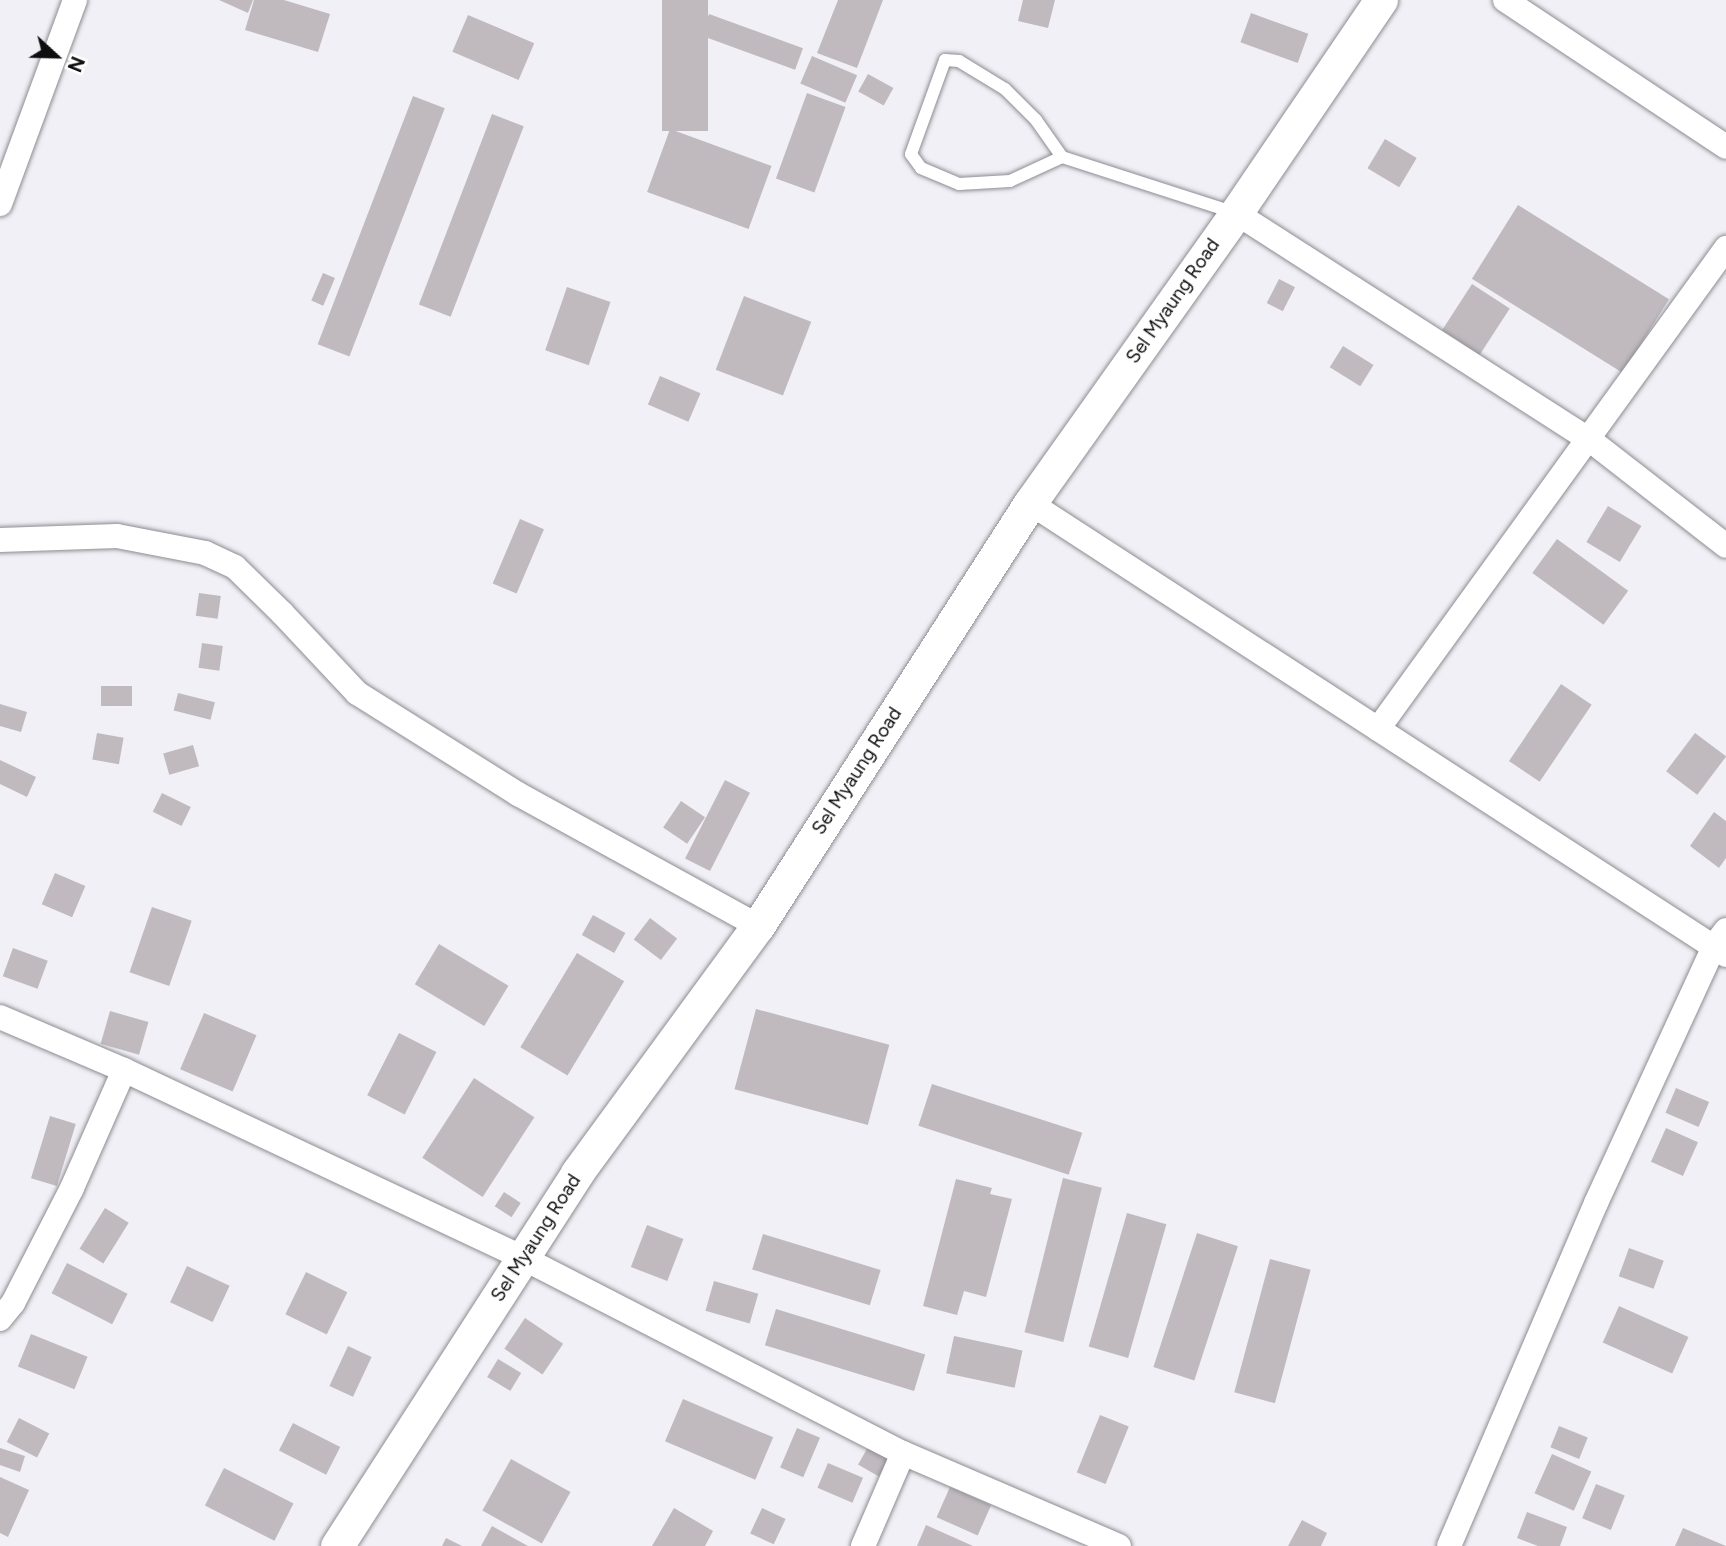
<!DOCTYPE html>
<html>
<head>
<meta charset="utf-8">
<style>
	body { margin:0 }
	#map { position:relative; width:1726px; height:1546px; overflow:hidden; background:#f1f0f6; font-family:Figtree,sans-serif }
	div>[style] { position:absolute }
	.building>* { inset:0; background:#c0babe; transform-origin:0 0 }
	.roads { filter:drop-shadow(0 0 2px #8d8c92) drop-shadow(0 0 2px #8d8c92) }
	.service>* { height:12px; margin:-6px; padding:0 6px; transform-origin:6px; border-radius:6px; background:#fff }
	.minor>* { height:24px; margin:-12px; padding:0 12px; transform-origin:12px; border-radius:12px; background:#fff }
	.secondary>* { height:33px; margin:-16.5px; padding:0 16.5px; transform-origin:16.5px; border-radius:16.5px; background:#fff }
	span { translate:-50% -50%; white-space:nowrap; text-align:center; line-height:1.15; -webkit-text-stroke:5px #fff; paint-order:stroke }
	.street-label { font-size:19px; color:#0e0e10 }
	.north { position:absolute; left:21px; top:21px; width:70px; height:70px; -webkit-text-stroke:5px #fff; paint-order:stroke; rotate:112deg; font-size:19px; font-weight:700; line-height:28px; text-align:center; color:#0e0e10 }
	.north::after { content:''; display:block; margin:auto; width:24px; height:32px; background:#0e0e10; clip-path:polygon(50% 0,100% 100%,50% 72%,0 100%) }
</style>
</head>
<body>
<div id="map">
	<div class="building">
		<i style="clip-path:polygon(219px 0,253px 0,248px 13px)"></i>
		<i style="clip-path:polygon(254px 0,284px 0,330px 14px,318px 52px,245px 30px)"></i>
		<i style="left:662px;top:0;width:46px;height:131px"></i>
		<i style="clip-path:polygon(838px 0,883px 0,857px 68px,817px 53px)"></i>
		<i style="clip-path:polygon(1023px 0,1055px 0,1048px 28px,1018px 21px)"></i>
		<i style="left:1251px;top:13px;width:61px;height:31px;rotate:20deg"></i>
		<i style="left:709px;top:14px;width:100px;height:23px;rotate:20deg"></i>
		<i style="left:468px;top:15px;width:72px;height:40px;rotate:23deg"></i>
		<i style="left:812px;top:56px;width:49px;height:30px;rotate:23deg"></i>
		<i style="left:868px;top:74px;width:29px;height:20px;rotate:29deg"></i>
		<i style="left:807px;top:93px;width:41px;height:91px;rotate:20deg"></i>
		<i style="left:413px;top:96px;width:34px;height:266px;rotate:21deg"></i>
		<i style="left:492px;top:114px;width:34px;height:204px;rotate:21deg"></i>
		<i style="left:670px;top:129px;width:108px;height:67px;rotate:20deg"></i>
		<i style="left:1385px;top:139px;width:37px;height:34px;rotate:31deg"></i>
		<i style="left:1518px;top:205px;width:178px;height:87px;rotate:32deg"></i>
		<i style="left:323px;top:273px;width:13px;height:30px;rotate:23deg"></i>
		<i style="left:1279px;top:279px;width:18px;height:27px;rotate:27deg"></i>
		<i style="left:1472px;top:284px;width:45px;height:55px;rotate:33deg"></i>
		<i style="left:567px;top:287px;width:46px;height:67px;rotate:19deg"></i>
		<i style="left:744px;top:296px;width:72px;height:79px;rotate:21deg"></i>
		<i style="left:1343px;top:346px;width:36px;height:25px;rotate:32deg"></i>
		<i style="left:660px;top:376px;width:44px;height:31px;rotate:23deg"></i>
		<i style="left:1608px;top:506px;width:39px;height:42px;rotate:31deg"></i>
		<i style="left:520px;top:519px;width:26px;height:70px;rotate:23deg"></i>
		<i style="left:1557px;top:539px;width:88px;height:42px;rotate:36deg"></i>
		<i style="left:199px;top:593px;width:22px;height:23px;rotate:8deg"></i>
		<i style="left:202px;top:643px;width:21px;height:25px;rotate:8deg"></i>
		<i style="left:1561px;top:684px;width:37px;height:93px;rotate:34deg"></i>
		<i style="left:101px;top:686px;width:31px;height:20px"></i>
		<i style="left:178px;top:693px;width:38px;height:18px;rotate:14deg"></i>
		<i style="clip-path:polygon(0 704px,27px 712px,21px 732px,0 726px)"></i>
		<i style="left:97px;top:733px;width:27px;height:27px;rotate:10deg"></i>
		<i style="left:1695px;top:733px;width:39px;height:48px;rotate:37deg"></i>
		<i style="left:193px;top:745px;width:22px;height:31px;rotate:74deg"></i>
		<i style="clip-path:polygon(0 760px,36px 777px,27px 797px,0 784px)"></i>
		<i style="left:725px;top:780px;width:28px;height:88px;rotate:27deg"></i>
		<i style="left:162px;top:793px;width:32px;height:21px;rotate:26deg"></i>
		<i style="left:681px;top:801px;width:29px;height:32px;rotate:34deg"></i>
		<i style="clip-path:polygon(1714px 812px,1726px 821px,1726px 858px,1719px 868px,1690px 846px)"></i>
		<i style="left:55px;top:873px;width:33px;height:34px;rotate:23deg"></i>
		<i style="left:152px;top:907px;width:42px;height:69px;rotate:19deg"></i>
		<i style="left:593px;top:915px;width:37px;height:23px;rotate:29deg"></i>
		<i style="left:650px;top:918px;width:34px;height:27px;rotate:37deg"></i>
		<i style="left:439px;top:944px;width:81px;height:47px;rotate:31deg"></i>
		<i style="left:13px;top:948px;width:37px;height:30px;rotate:20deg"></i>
		<i style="left:577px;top:953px;width:55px;height:110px;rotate:31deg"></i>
		<i style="left:756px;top:1009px;width:138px;height:83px;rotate:15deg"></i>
		<i style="left:110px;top:1011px;width:40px;height:34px;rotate:16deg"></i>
		<i style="left:204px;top:1013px;width:57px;height:61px;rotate:23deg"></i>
		<i style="left:399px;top:1033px;width:42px;height:70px;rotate:27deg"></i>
		<i style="left:474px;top:1078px;width:72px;height:95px;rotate:33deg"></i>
		<i style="left:932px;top:1084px;width:158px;height:44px;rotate:18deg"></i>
		<i style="left:1676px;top:1088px;width:36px;height:27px;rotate:23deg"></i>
		<i style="left:50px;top:1116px;width:27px;height:65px;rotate:17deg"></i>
		<i style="left:1666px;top:1128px;width:35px;height:37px;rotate:24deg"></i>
		<i style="left:1063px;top:1178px;width:40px;height:159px;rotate:14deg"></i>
		<i style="clip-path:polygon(956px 1179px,992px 1188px,990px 1194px,1012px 1199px,986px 1297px,964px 1291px,957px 1315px,923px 1306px)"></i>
		<i style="left:504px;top:1192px;width:20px;height:17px;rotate:33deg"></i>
		<i style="left:105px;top:1208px;width:28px;height:48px;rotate:32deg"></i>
		<i style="left:1127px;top:1213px;width:41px;height:139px;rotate:16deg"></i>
		<i style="left:647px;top:1225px;width:39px;height:45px;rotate:21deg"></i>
		<i style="left:1197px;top:1233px;width:43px;height:141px;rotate:18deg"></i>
		<i style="left:763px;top:1234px;width:123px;height:37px;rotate:17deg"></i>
		<i style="left:1629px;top:1248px;width:37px;height:30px;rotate:20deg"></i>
		<i style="left:1270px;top:1259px;width:42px;height:138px;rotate:15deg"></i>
		<i style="left:67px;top:1263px;width:68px;height:34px;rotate:27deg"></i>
		<i style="left:187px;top:1266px;width:47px;height:40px;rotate:25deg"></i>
		<i style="left:306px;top:1272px;width:46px;height:47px;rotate:26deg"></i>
		<i style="left:714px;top:1281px;width:46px;height:31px;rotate:16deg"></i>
		<i style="left:1619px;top:1306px;width:76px;height:40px;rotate:24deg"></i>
		<i style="left:776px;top:1309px;width:156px;height:38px;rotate:17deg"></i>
		<i style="left:525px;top:1318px;width:46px;height:37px;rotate:34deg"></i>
		<i style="left:31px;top:1334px;width:61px;height:35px;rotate:22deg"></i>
		<i style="left:954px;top:1336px;width:70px;height:38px;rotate:12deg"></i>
		<i style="left:348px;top:1346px;width:26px;height:44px;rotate:25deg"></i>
		<i style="left:498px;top:1359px;width:27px;height:21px;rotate:31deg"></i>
		<i style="left:683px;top:1399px;width:98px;height:46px;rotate:23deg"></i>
		<i style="left:1100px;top:1415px;width:31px;height:62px;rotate:22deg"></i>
		<i style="left:19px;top:1418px;width:34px;height:27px;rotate:27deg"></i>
		<i style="left:293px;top:1423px;width:53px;height:31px;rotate:27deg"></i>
		<i style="left:1559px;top:1426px;width:31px;height:23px;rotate:22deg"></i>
		<i style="left:797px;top:1428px;width:25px;height:43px;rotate:23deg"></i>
		<i style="left:871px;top:1442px;width:24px;height:26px;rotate:30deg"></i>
		<i style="clip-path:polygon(0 1448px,25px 1456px,20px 1472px,0 1465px)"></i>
		<i style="left:1552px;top:1454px;width:43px;height:43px;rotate:24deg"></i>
		<i style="left:511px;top:1459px;width:68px;height:59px;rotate:29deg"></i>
		<i style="left:828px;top:1463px;width:38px;height:27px;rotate:23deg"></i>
		<i style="left:224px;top:1468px;width:78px;height:42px;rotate:27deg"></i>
		<i style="clip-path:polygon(0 1477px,29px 1490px,8px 1537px,0 1533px)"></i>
		<i style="left:1596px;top:1484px;width:31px;height:37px;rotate:22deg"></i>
		<i style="left:950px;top:1487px;width:45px;height:33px;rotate:24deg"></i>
		<i style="clip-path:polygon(674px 1508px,713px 1531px,705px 1546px,652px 1546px)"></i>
		<i style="left:762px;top:1508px;width:26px;height:28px;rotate:25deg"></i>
		<i style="clip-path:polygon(1527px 1512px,1567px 1527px,1560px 1546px,1538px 1546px,1517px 1538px)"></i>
		<i style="clip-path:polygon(1302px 1520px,1327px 1533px,1321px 1546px,1288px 1546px)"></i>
		<i style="clip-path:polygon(926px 1525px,973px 1546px,917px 1546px)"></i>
		<i style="clip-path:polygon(492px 1526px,528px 1546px,481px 1546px)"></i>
		<i style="clip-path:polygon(1683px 1528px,1726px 1546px,1675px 1546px)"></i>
		<i style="clip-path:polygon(446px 1538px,462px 1546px,442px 1546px)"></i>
	</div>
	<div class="roads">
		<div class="service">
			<i style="left:945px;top:60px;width:14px;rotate:4deg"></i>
			<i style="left:959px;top:61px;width:54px;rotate:31.3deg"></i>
			<i style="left:1005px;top:89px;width:44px;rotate:45deg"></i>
			<i style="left:1036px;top:120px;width:45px;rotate:54.9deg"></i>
			<i style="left:1062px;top:157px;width:57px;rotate:155.2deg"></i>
			<i style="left:1010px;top:181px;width:51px;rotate:176.6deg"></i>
			<i style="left:959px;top:184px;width:41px;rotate:-157.2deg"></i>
			<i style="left:921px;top:168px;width:17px;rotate:-126deg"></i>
			<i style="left:911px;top:154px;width:100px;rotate:-70.1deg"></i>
			<i style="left:1062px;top:157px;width:182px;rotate:17.9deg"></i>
		</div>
		<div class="minor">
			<i style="left:1505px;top:0;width:265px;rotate:33.6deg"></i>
			<i style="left:0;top:204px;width:217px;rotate:-69.8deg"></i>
			<i style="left:1236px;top:213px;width:421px;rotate:32.7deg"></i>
			<i style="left:1590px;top:440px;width:172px;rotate:37.9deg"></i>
			<i style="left:1030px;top:503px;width:830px;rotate:33deg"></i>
			<i style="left:0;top:540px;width:117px;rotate:-2deg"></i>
			<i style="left:117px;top:536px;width:90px;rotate:10.9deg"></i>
			<i style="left:205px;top:553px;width:33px;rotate:25deg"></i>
			<i style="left:235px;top:567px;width:66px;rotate:44.4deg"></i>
			<i style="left:282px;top:613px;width:110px;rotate:46.8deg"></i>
			<i style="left:357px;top:693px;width:190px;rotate:32.1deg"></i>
			<i style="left:518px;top:794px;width:274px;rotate:28.8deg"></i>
			<i style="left:1378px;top:729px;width:594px;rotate:-54.11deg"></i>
			<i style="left:0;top:1017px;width:135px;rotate:23.1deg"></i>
			<i style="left:124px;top:1070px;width:441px;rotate:25.2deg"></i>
			<i style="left:523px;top:1258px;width:427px;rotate:27.2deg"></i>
			<i style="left:903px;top:1453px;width:235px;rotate:23.3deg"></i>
			<i style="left:0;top:1319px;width:21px;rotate:-51deg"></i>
			<i style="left:13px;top:1303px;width:129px;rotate:-62.8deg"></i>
			<i style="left:72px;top:1188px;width:129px;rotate:-66.2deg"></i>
			<i style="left:863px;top:1546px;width:101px;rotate:-66.7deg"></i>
			<i style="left:1449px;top:1546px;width:373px;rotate:-66.8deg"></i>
			<i style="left:1596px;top:1203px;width:283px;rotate:-65.3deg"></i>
			<i style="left:1714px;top:946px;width:20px;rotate:-53deg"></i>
		</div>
		<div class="secondary">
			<i style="left:337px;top:1546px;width:444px;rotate:-57.2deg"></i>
			<i style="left:577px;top:1173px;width:306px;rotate:-53.8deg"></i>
			<i style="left:758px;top:926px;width:503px;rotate:-57.26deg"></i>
			<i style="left:1030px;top:503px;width:356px;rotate:-54.6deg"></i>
			<i style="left:1236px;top:213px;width:258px;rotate:-55.8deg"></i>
		</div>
	</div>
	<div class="street-label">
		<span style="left:1173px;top:301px;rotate:-55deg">Sel Myaung Road</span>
		<span style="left:857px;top:771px;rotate:-57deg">Sel Myaung Road</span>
		<span style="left:536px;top:1238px;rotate:-57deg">Sel Myaung Road</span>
	</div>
	<div class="north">N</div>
</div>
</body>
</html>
